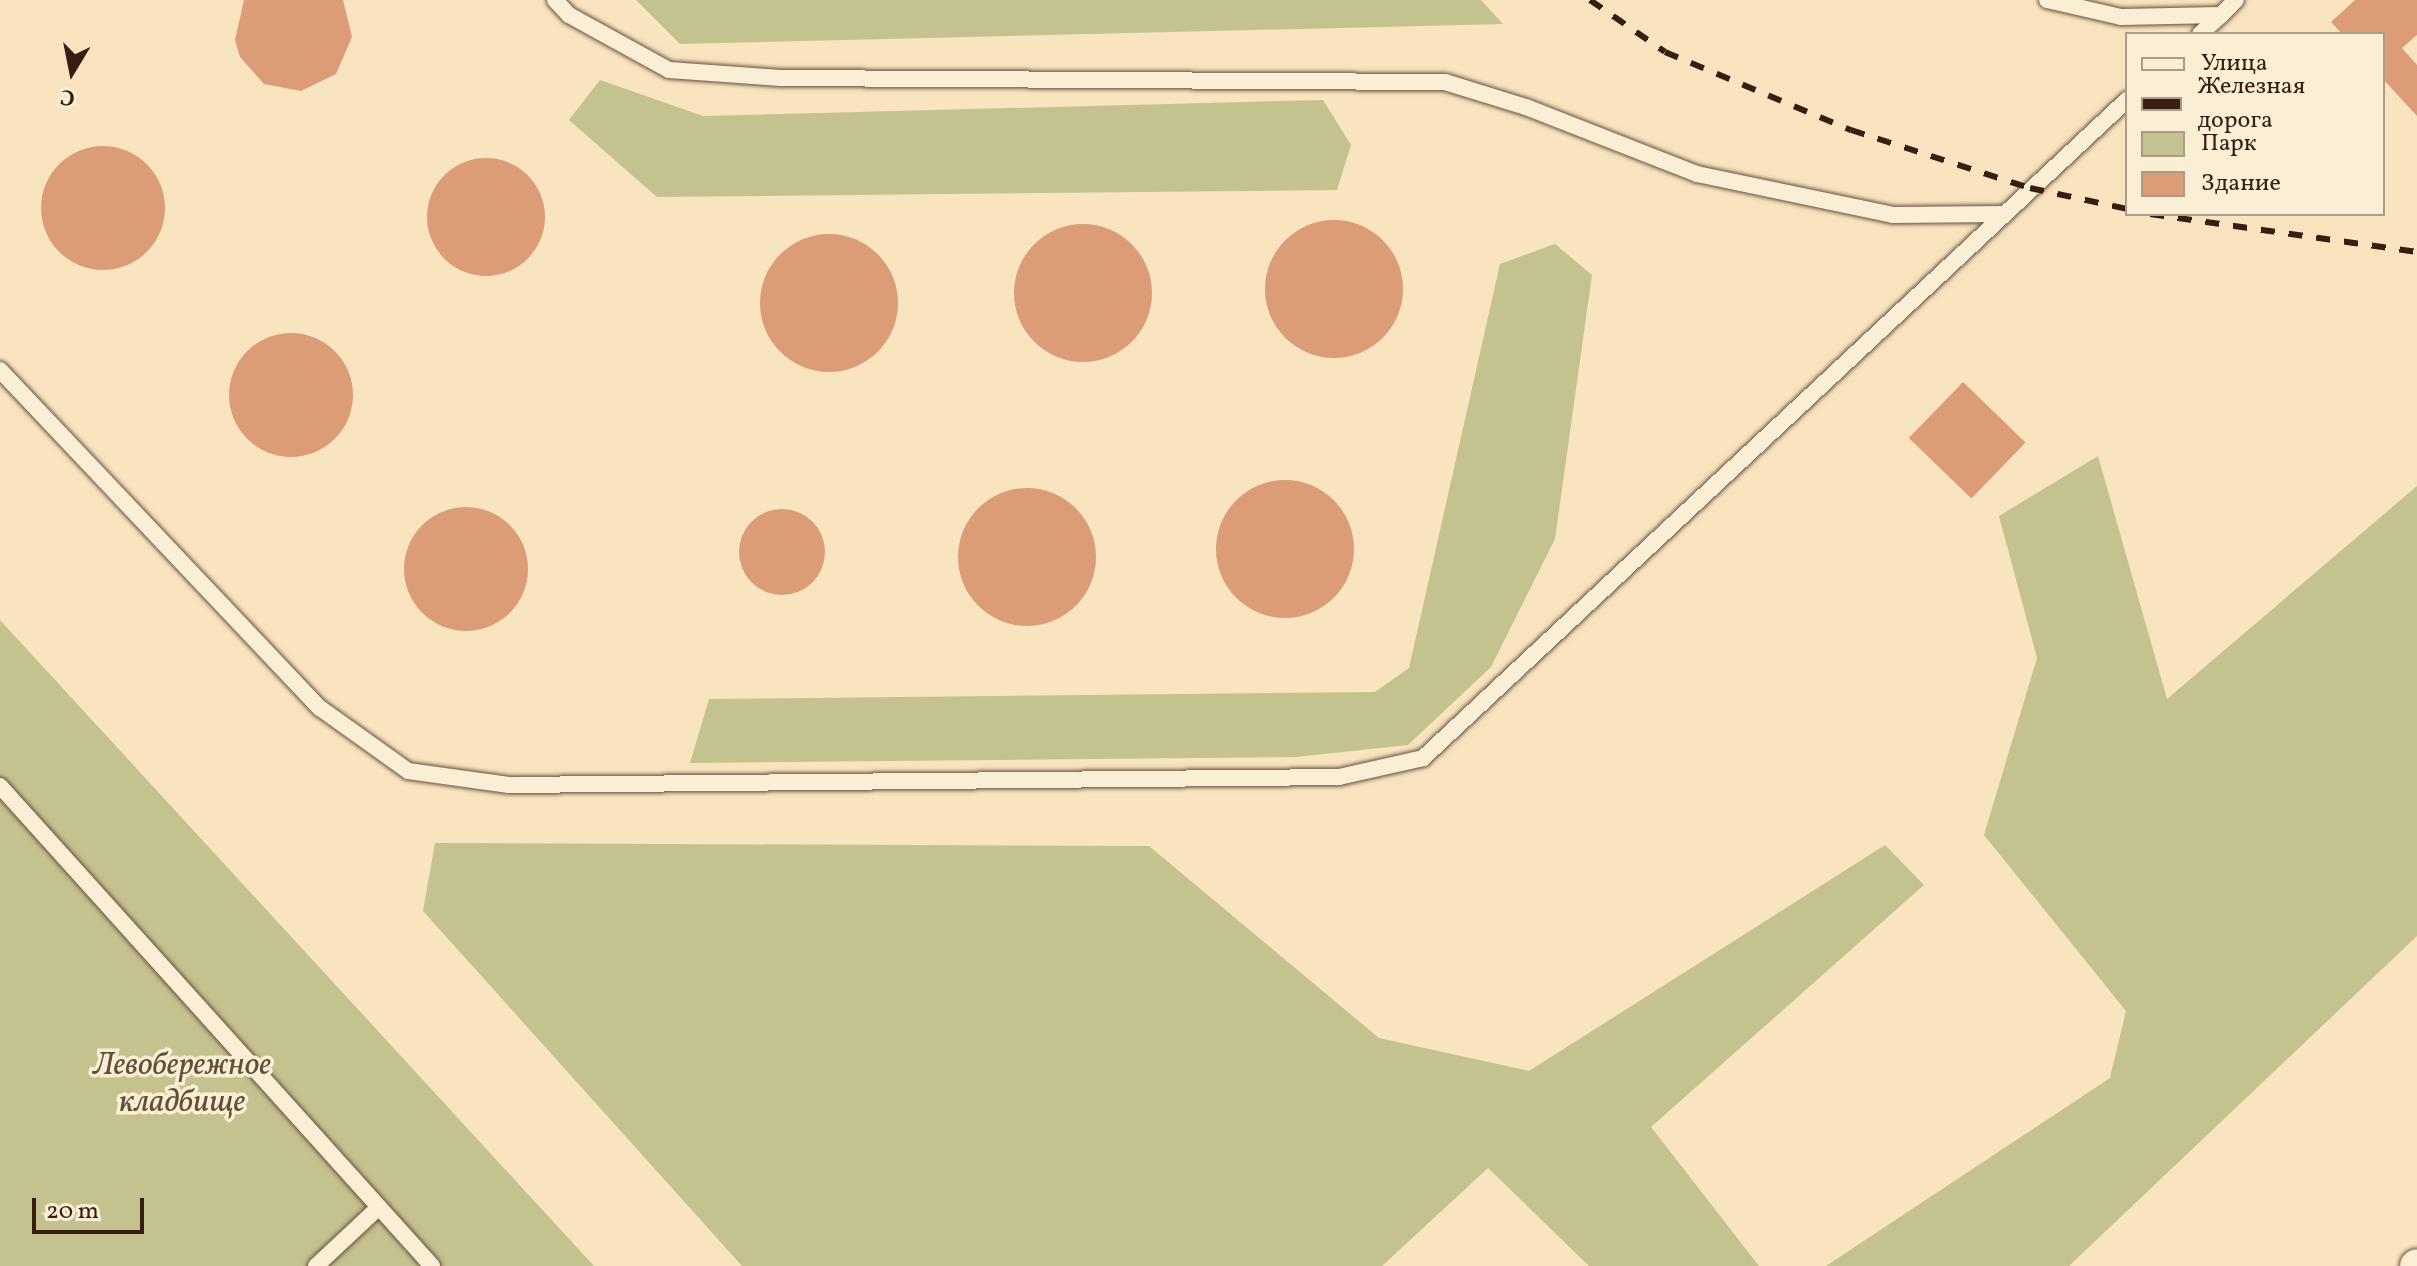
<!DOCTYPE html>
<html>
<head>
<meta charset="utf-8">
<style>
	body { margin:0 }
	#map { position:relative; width:2417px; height:1266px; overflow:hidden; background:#f8e5bf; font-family:Vollkorn,serif }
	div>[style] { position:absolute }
	.green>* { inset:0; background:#c4c28e }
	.building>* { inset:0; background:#dc9c78; transform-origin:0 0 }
	.round { border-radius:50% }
	.roads { filter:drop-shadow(0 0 2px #68503d) drop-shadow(0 0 2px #68503d) }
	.lane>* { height:16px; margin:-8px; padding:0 8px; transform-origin:8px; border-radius:8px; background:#faeed5 }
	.street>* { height:32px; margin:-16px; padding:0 16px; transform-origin:16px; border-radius:16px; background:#faeed5 }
	.rail>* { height:6px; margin-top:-3px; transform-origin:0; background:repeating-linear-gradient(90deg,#381e12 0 14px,transparent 0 28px) }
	span { translate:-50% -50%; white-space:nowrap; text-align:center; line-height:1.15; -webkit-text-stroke:7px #faeed5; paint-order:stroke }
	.park-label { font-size:32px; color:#624f37; font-style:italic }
	.legend { position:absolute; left:2125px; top:32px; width:260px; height:184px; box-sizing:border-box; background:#faeed5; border:2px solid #ac9b87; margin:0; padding:10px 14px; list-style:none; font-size:24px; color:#381e12 }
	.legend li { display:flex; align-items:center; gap:16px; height:40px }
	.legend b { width:40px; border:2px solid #ac9b87 }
	.north { position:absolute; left:32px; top:32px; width:80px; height:80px; -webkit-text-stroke:6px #faeed5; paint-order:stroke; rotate:190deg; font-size:22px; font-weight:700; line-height:32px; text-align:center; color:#381e12 }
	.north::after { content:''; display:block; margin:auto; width:28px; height:36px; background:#381e12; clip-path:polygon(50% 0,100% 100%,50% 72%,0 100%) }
	.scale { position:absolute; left:32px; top:1198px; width:112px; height:36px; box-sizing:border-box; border:4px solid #381e12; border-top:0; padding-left:10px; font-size:24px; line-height:28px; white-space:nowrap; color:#381e12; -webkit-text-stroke:6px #faeed5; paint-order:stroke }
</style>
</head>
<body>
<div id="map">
	<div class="green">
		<i style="clip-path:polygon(636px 0,1481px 0,1503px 24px,680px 44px)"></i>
		<i style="clip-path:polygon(600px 80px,703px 116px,1323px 100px,1351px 145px,1337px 190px,657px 197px,569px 120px)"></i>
		<i style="clip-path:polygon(1555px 244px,1592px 275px,1555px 539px,1491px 667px,1408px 745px,1296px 757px,690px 763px,709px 699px,1375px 692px,1409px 668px,1500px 264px)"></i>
		<i style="clip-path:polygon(2098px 456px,2167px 699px,2417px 486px,2417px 936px,2069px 1266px,1826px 1266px,2110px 1078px,2126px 1011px,1984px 835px,2037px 658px,1999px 516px)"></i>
		<i style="clip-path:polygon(0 620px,594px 1266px,0 1266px)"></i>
		<i style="clip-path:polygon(435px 843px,1149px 846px,1379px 1038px,1529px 1071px,1885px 845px,1924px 885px,1651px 1127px,1759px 1266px,1589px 1266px,1488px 1168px,1382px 1266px,742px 1266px,423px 911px)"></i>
	</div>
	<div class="building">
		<i style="clip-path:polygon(244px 0,343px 0,352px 37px,336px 74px,301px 91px,264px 84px,240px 57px,235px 40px)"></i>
		<i style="clip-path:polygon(2355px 0,2417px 0,2417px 35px,2402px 48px,2417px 65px,2417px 116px,2383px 79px,2383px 34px,2342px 34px,2331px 22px)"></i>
		<i class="round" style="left:41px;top:146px;width:124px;height:124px"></i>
		<i class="round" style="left:427px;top:158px;width:118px;height:118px"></i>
		<i class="round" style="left:1265px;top:220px;width:138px;height:138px"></i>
		<i class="round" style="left:1014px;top:224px;width:138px;height:138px"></i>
		<i class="round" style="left:760px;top:234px;width:138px;height:138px"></i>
		<i class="round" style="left:229px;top:333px;width:124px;height:124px"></i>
		<i style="left:1963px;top:382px;width:87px;height:78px;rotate:44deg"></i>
		<i class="round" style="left:1216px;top:480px;width:138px;height:138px"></i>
		<i class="round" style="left:958px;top:488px;width:138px;height:138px"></i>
		<i class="round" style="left:404px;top:507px;width:124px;height:124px"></i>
		<i class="round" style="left:739px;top:509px;width:86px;height:86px"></i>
	</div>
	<div class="roads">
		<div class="lane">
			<i style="left:555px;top:0;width:21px;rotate:47deg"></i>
			<i style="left:569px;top:15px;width:114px;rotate:28.8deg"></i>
			<i style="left:669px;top:70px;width:112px;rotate:4.1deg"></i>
			<i style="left:781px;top:78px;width:664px;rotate:0.35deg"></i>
			<i style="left:1445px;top:82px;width:85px;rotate:17.2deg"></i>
			<i style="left:1526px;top:107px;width:184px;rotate:21.4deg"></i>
			<i style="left:1697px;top:174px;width:200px;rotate:11.8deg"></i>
			<i style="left:1893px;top:215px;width:109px;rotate:-0.5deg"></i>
			<i style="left:2047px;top:0;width:76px;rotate:12.9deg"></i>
			<i style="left:2121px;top:17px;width:100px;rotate:-1.1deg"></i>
			<i style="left:2221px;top:15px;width:21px;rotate:-45deg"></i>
			<i style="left:2200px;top:34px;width:28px;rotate:-42deg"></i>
			<i style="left:0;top:370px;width:465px;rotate:46.6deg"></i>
			<i style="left:320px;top:708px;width:108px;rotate:35.6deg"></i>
			<i style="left:408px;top:771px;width:102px;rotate:7.9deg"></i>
			<i style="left:509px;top:785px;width:830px;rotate:-0.55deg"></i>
			<i style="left:1339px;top:777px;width:86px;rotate:-12.7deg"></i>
			<i style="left:1423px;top:758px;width:964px;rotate:-43.07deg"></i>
			<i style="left:0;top:786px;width:646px;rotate:48.01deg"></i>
			<i style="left:316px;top:1266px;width:86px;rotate:-43.1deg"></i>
		</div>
		<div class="street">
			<i style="left:2416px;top:1266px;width:1px;rotate:-45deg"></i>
		</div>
	</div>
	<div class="rail">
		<i style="left:1590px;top:0;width:91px;rotate:34.7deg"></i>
		<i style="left:1665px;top:52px;width:202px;rotate:22.8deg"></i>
		<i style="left:1851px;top:130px;width:188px;rotate:18deg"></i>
		<i style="left:2030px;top:188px;width:99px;rotate:12.2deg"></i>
		<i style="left:2150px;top:214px;width:270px;rotate:8.1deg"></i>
	</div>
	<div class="park-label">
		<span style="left:182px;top:1085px">Левобережное<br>кладбище</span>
	</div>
	<ul class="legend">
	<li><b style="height:10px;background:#faeed5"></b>Улица</li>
	<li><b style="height:10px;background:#381e12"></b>Железная дорога</li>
	<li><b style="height:22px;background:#c4c28e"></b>Парк</li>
	<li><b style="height:22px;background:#dc9c78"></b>Здание</li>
	</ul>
	<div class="north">С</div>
	<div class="scale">20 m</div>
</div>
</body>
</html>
